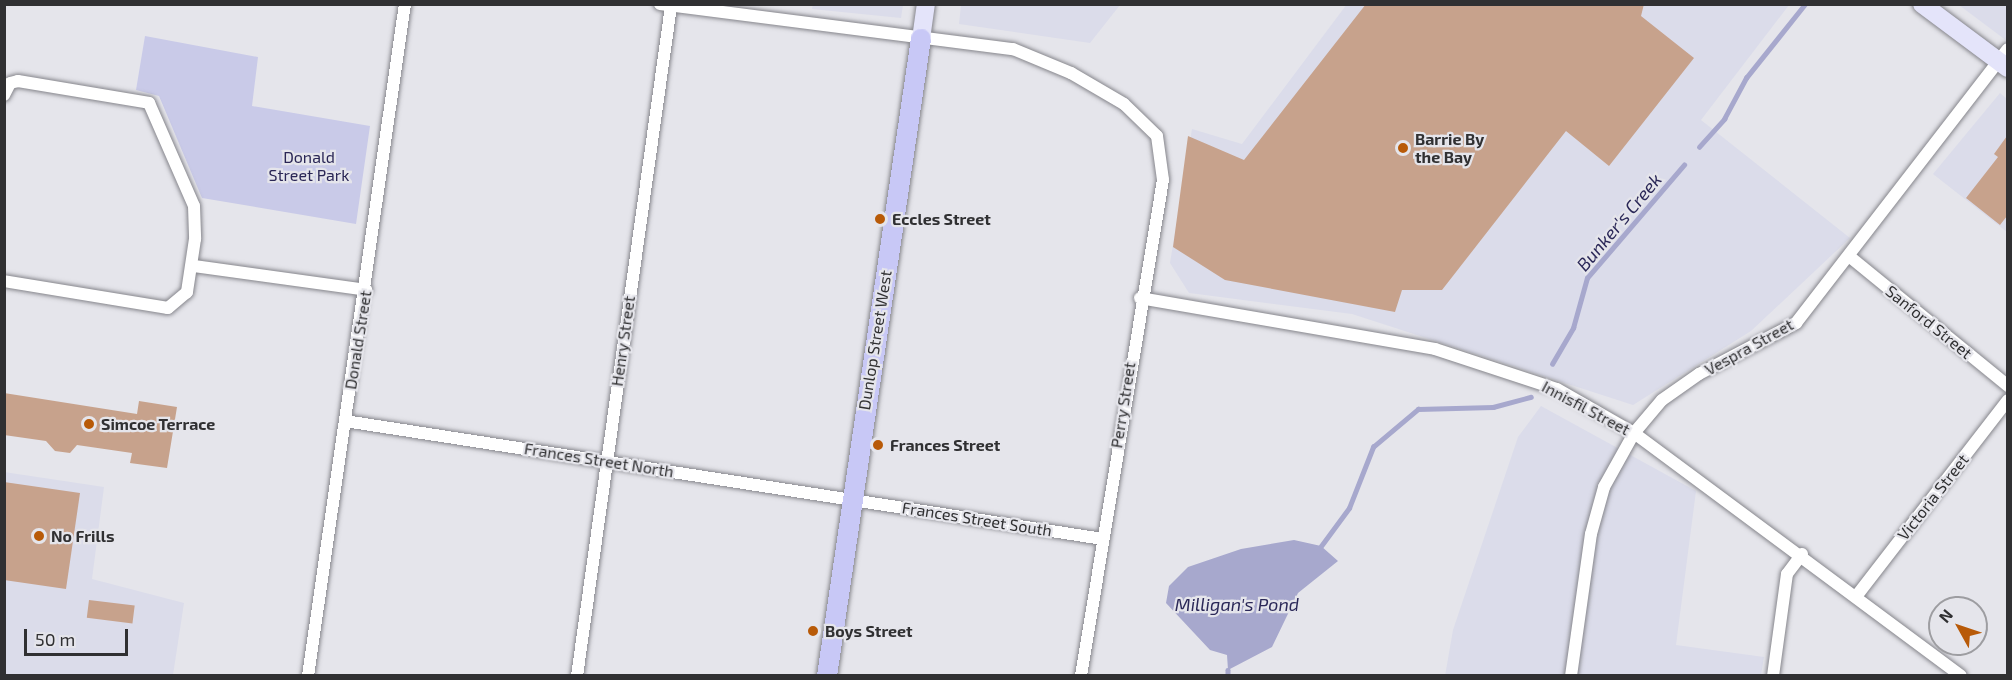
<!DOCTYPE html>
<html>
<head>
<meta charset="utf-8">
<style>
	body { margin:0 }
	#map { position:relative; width:2012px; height:680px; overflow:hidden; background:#e5e5eb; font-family:"Exo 2",sans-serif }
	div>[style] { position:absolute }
	.built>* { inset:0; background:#dbdcea }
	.green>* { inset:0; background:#c9cae8 }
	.water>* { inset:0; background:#a7a8cd }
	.stream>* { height:4.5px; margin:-2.25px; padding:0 2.25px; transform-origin:2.25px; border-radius:2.25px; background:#a7a8cd }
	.building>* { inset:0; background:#c7a28c; transform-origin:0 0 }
	.roads { filter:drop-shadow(0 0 2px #86868c) drop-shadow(0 0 2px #86868c) }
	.minor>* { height:12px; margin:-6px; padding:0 6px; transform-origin:6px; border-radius:6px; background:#fff }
	.secondary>* { height:18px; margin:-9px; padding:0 9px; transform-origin:9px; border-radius:9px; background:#e4e4fa }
	.primary>* { height:20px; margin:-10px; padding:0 10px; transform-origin:10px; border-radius:10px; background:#c8c8f6 }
	.dots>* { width:16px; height:16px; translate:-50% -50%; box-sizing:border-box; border:3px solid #e5e5eb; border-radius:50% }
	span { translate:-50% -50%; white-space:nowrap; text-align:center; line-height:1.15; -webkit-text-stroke:4.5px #e5e5eb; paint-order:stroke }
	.poi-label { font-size:16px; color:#303032; font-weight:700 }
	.left { translate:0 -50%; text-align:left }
	.park-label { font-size:16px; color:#2a2656 }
	.street-label { font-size:16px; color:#303032 }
	.water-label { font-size:18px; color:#2b2858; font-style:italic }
	.frame { position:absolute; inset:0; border:6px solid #303032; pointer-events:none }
	.north { position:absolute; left:1928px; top:596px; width:60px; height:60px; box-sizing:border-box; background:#e5e5eb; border:2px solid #9d9da1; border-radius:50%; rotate:310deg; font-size:16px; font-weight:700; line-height:24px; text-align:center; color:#303032 }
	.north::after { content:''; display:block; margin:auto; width:21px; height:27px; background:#b85a08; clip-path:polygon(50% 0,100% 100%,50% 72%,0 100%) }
	.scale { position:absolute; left:24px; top:629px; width:104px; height:27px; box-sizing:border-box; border:3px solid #303032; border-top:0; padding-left:8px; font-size:18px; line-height:21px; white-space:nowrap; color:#303032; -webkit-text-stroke:4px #e5e5eb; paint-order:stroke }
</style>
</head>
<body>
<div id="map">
	<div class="built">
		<i style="clip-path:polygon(813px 4px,903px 4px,903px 5px,901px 18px,812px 9px)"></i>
		<i style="clip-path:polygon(1347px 4px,1789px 5px,1701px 120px,1850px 238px,1751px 331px,1633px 405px,1352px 314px,1189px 293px,1170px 263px,1192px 129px,1242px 144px)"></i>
		<i style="clip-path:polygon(961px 5px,961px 4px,1120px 5px,1090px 43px,959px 24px)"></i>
		<i style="clip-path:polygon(1959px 5px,2007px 5px,2007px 41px)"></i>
		<i style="clip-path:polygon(2000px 93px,2007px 99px,2007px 232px,1933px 174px)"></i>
		<i style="clip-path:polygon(1541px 406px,1696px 491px,1676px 645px,1764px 657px,1761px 675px,1445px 676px,1453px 630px,1518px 437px)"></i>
		<i style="clip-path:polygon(4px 472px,104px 487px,92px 579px,184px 603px,173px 675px,5px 675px)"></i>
	</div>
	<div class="green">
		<i style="clip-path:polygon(145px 36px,258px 57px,252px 106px,370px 126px,356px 224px,202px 198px,159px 96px,136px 90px)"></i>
	</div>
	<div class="water">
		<i style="clip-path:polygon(1294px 540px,1321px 546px,1338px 561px,1298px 593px,1272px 647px,1228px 670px,1227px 655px,1210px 650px,1166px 603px,1169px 586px,1188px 567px,1241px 549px)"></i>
	</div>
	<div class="stream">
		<i style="left:1699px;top:147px;width:38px;rotate:-48deg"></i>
		<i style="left:1724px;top:119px;width:47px;rotate:-61.8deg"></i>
		<i style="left:1746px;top:78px;width:95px;rotate:-51.4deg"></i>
		<i style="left:1552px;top:364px;width:42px;rotate:-59.7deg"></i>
		<i style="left:1573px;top:328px;width:52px;rotate:-74.4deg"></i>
		<i style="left:1587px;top:278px;width:149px;rotate:-49.4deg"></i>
		<i style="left:1321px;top:546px;width:47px;rotate:-53.6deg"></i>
		<i style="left:1349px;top:508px;width:66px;rotate:-68.5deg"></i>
		<i style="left:1373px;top:447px;width:59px;rotate:-40.2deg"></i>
		<i style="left:1418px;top:409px;width:75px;rotate:-1.5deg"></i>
		<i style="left:1493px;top:407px;width:39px;rotate:-15deg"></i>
		<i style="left:1228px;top:670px;width:6px;rotate:90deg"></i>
	</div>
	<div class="building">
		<i style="clip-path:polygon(1366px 4px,1644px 4px,1641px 16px,1694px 58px,1609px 166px,1566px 131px,1442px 290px,1402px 290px,1395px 312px,1225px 280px,1173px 247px,1188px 136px,1244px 160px)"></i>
		<i style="clip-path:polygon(2007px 136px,2007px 216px,2000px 225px,1966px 198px,1998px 157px,1994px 154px)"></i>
		<i style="clip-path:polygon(4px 393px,137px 414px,139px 401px,177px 407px,167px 468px,130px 463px,132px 453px,77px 445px,70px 453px,55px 451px,46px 441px,4px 435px)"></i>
		<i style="clip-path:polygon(4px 482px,80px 493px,66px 589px,4px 580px)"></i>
		<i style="left:89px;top:600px;width:46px;height:18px;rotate:7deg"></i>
	</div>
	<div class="roads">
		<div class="minor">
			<i style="left:660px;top:4px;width:356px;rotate:7.3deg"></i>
			<i style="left:1013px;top:49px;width:63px;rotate:22.5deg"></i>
			<i style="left:1071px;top:73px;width:61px;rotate:30.3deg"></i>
			<i style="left:1124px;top:104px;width:46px;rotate:44.1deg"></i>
			<i style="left:1157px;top:136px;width:44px;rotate:82.2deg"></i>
			<i style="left:1163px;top:180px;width:503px;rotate:99.39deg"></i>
			<i style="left:4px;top:95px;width:13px;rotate:-63deg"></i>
			<i style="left:10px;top:83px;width:8px;rotate:-14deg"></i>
			<i style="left:18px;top:81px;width:133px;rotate:9.5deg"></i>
			<i style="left:149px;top:103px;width:112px;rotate:66.4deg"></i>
			<i style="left:194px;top:206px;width:33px;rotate:88deg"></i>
			<i style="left:195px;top:239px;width:54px;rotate:98.6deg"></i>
			<i style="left:187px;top:292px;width:25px;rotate:140deg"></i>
			<i style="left:168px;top:308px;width:166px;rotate:-170.7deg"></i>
			<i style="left:1850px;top:257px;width:204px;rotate:39.2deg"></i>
			<i style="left:194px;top:266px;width:174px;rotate:7.9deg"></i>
			<i style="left:1140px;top:298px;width:299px;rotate:9.8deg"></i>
			<i style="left:1435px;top:349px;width:128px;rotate:18.2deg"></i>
			<i style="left:1557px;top:389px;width:89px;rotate:29.7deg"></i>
			<i style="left:1634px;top:433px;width:407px;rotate:36.6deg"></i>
			<i style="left:345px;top:421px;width:767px;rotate:8.85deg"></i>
			<i style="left:1858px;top:594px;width:245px;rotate:-52.3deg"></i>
			<i style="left:308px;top:676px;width:679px;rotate:-81.79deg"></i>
			<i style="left:577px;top:676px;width:677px;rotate:-82.01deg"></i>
			<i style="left:1571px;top:676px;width:143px;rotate:-82deg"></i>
			<i style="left:1591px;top:534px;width:49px;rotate:-74.5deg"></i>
			<i style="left:1604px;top:487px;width:62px;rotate:-60.9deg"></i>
			<i style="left:1634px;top:433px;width:43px;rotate:-49.7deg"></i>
			<i style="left:1662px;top:400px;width:45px;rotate:-35.1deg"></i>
			<i style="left:1699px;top:374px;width:110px;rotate:-27.7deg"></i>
			<i style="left:1796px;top:323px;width:346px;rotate:-52.3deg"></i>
			<i style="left:1773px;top:676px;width:103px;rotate:-82.2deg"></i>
			<i style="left:1787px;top:574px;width:25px;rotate:-53deg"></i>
		</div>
		<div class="secondary">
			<i style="left:1922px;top:4px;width:107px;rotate:36.7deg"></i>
			<i style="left:921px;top:39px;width:35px;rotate:-82deg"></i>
		</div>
		<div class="primary">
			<i style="left:827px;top:676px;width:644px;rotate:-81.61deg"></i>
		</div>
	</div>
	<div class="dots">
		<i style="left:1403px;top:148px;background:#b85a08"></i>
		<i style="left:880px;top:219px;background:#b85a08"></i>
		<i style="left:89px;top:424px;background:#b85a08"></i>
		<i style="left:878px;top:445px;background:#b85a08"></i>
		<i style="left:39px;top:536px;background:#b85a08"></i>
		<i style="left:813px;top:631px;background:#b85a08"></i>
	</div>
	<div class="poi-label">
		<span class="left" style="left:1415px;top:148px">Barrie By<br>the Bay</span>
		<span class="left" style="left:892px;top:219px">Eccles Street</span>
		<span class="left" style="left:101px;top:424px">Simcoe Terrace</span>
		<span class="left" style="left:890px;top:445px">Frances Street</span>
		<span class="left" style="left:51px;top:536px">No Frills</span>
		<span class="left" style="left:825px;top:631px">Boys Street</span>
	</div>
	<div class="park-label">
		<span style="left:309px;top:166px">Donald<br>Street Park</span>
	</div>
	<div class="street-label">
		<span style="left:1929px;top:322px;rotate:39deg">Sanford Street</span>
		<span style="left:358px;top:340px;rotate:-81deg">Donald Street</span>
		<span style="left:875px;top:340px;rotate:-81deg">Dunlop Street West</span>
		<span style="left:623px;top:341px;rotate:-82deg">Henry Street</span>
		<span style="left:1749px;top:347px;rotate:-29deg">Vespra Street</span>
		<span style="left:1123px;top:405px;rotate:-81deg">Perry Street</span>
		<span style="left:1586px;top:408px;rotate:28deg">Innisfil Street</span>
		<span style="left:599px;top:460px;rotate:9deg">Frances Street North</span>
		<span style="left:1933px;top:497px;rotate:-52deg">Victoria Street</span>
		<span style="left:977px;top:519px;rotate:9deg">Frances Street South</span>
	</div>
	<div class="water-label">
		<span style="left:1619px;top:222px;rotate:-50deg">Bunker's Creek</span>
		<span style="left:1237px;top:604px">Milligan's Pond</span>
	</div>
	<div class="frame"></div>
	<div class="north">N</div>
	<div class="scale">50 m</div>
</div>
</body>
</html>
